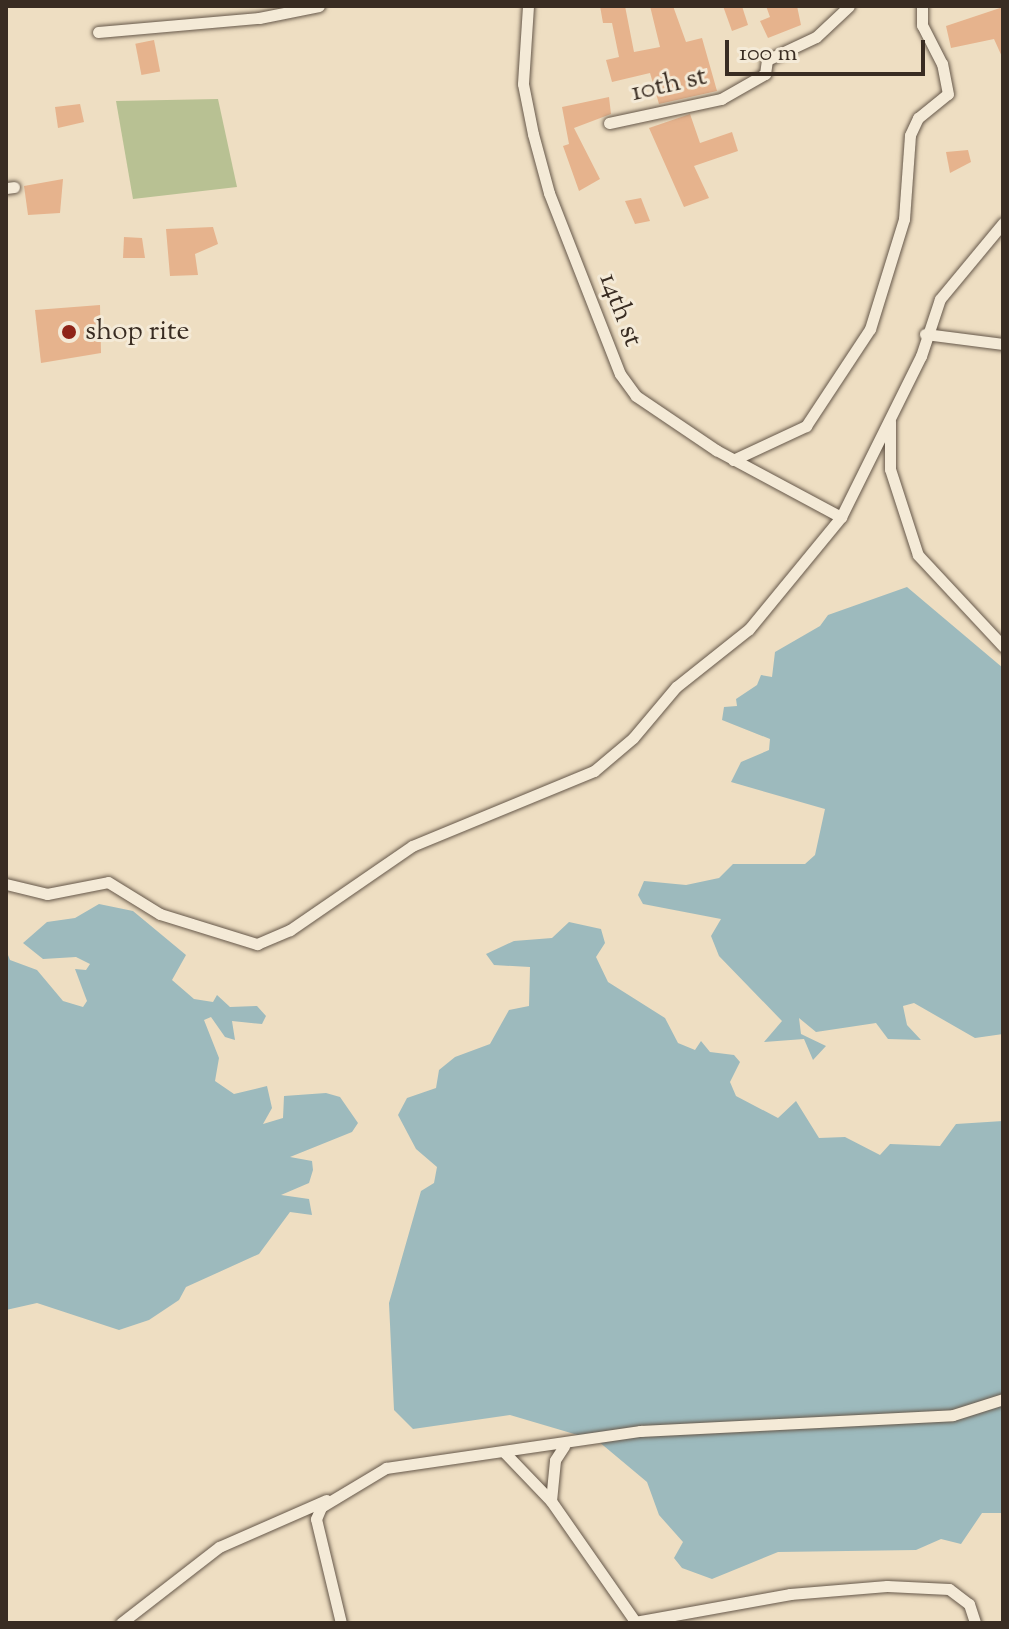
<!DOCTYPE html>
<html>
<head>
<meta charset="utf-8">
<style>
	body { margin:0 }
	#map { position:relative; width:1009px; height:1629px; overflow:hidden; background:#eedec2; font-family:"Sorts Mill Goudy",serif }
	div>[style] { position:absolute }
	.green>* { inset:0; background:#b8c193 }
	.water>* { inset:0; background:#9dbabd }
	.building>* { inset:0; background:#e6b38d; transform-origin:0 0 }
	.roads { filter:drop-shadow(0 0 2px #66584a) drop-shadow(0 0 2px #66584a) }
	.street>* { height:11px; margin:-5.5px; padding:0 5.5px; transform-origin:5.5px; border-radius:5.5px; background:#f4ead7 }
	.dots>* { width:22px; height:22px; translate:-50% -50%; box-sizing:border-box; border:4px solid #f4ead7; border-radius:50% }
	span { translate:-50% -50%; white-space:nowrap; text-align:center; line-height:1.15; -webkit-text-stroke:6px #f4ead7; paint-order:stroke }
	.street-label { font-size:28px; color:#392c22 }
	.poi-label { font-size:28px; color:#392c22 }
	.left { translate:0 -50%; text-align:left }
	.frame { position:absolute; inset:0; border:8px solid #392c22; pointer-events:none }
	.scale { position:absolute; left:725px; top:40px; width:200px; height:36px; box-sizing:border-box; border:4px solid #392c22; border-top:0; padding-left:10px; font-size:24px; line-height:28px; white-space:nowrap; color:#392c22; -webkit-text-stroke:6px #f4ead7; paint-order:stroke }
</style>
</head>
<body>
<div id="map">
	<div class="green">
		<i style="clip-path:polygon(218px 99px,237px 187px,133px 199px,116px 101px)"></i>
	</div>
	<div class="water">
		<i style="clip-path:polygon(907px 587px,1003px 668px,1003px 1034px,975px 1038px,914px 1003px,903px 1006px,907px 1025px,921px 1040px,888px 1039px,876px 1023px,816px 1032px,799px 1018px,801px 1034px,826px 1046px,813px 1060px,804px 1039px,764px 1042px,782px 1021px,719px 956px,711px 936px,721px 919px,643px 904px,638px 895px,644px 881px,686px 885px,719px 878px,733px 864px,805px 864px,815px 855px,825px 809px,731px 782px,741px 762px,769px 750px,770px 739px,722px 720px,724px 707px,737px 706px,736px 699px,757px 685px,761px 675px,772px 677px,775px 652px,820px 626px,828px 615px)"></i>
		<i style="clip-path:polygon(99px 904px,133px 911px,186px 955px,172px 980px,194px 999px,213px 1002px,217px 995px,230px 1007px,257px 1006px,266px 1016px,262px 1024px,232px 1021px,235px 1040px,225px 1037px,211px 1017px,204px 1020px,219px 1058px,215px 1081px,234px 1094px,267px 1086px,272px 1108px,263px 1124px,283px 1118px,284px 1096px,326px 1093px,340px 1097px,358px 1123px,352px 1132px,290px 1157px,312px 1161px,313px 1170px,309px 1183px,281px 1195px,309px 1199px,312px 1215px,290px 1212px,259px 1254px,186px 1287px,179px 1300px,149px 1320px,119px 1330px,37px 1303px,6px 1310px,6px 950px,10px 960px,37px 970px,63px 1001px,83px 1007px,87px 1001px,75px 969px,86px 970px,90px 964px,76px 957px,43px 959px,23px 943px,47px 922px,75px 918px)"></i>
		<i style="clip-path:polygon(569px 922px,601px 929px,605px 943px,596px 957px,608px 982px,665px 1018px,678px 1043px,695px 1050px,701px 1041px,710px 1052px,734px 1055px,740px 1062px,730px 1082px,736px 1096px,778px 1118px,796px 1101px,819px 1138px,845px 1137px,880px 1155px,890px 1144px,940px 1146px,956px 1124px,1003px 1121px,1003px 1513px,982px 1513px,961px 1544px,941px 1539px,916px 1550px,778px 1552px,712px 1579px,682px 1568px,674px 1558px,683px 1542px,659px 1515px,647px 1482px,598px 1441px,510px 1415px,413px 1429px,394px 1410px,389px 1303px,421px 1191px,434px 1183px,437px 1167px,416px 1149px,398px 1115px,407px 1098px,436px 1088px,439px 1070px,455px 1057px,490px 1044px,509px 1010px,529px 1006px,530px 967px,494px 965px,486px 954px,514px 941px,552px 938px)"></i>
	</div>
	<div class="building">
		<i style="clip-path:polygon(600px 6px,625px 6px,634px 52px,660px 47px,650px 6px,673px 6px,686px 42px,702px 38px,717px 91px,659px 104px,650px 73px,612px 82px,606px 60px,619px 57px,612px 23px,603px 23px)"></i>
		<i style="clip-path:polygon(723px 6px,742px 6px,748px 25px,732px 31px)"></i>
		<i style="clip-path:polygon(766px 6px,797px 6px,801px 25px,768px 38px,760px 21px,770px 17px)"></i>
		<i style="clip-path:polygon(1003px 7px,1003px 59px,994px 39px,951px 48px,946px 26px)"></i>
		<i style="left:154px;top:40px;width:32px;height:19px;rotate:79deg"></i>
		<i style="clip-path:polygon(609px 97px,611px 114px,574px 128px,600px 179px,579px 191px,563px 146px,569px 144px,562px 107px)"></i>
		<i style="clip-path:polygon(80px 104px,84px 122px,58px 128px,55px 107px)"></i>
		<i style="clip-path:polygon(690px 114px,700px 143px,732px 132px,738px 151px,694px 166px,709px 198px,684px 207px,649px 128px)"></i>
		<i style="clip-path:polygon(968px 150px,971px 162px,950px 173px,946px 152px)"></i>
		<i style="clip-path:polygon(63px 179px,60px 213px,28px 215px,24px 186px)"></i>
		<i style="clip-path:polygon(641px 198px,650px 221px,635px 224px,625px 201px)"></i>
		<i style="clip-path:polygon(213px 227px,218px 244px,195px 254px,198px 275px,170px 276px,166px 229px)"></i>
		<i style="clip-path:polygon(124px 237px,142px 238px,145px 258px,123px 258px)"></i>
		<i style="clip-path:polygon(100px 305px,101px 353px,41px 363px,35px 310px)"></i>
	</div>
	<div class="roads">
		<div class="street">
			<i style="left:528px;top:6px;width:78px;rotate:93.7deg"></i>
			<i style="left:523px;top:84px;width:51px;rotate:78.7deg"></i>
			<i style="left:533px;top:134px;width:61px;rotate:74.8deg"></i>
			<i style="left:549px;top:193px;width:194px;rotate:68.6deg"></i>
			<i style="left:620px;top:374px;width:27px;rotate:54deg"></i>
			<i style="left:636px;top:396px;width:97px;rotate:34deg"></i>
			<i style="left:716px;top:450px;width:142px;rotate:28.2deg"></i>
			<i style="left:98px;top:32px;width:162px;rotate:-5deg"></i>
			<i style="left:259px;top:18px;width:61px;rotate:-11.3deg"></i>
			<i style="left:609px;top:123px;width:115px;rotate:-12.1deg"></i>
			<i style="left:721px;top:99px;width:51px;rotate:-29.6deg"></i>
			<i style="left:765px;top:74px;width:14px;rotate:-82deg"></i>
			<i style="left:767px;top:60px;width:54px;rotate:-25.1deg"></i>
			<i style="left:816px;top:37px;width:45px;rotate:-43.2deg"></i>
			<i style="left:6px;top:188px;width:8px;rotate:-7deg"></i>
			<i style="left:925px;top:334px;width:79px;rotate:7.3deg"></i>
			<i style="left:890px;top:421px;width:48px;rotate:90deg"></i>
			<i style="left:890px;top:469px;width:90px;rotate:72deg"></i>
			<i style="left:918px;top:555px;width:125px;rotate:47deg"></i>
			<i style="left:733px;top:460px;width:81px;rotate:-25deg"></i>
			<i style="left:806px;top:426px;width:116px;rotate:-56.6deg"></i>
			<i style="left:870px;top:329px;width:115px;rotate:-72.8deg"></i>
			<i style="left:904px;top:219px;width:84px;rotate:-85.9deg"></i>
			<i style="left:910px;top:135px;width:19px;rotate:-65deg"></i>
			<i style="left:918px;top:118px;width:38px;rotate:-39deg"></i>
			<i style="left:948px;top:94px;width:31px;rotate:-101deg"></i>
			<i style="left:942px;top:64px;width:44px;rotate:-117.1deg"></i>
			<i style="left:922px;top:25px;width:19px;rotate:-90deg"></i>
			<i style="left:6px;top:884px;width:42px;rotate:13.7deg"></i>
			<i style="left:47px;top:894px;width:62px;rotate:-11.1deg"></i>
			<i style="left:108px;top:882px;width:61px;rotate:31.6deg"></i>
			<i style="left:160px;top:914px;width:102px;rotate:17.2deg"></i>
			<i style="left:257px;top:944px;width:36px;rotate:-23deg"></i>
			<i style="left:290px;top:930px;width:148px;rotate:-34.5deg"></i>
			<i style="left:412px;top:846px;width:197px;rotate:-22.4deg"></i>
			<i style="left:594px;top:771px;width:51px;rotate:-40.2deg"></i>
			<i style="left:633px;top:738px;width:67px;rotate:-49.9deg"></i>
			<i style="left:676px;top:687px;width:93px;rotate:-38.5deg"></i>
			<i style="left:749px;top:629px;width:145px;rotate:-50.6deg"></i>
			<i style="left:841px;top:517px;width:180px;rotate:-63.6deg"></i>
			<i style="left:921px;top:356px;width:60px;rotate:-71.6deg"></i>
			<i style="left:940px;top:299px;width:99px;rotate:-50.3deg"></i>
			<i style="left:505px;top:1453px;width:66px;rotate:46.2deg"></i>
			<i style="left:551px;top:1501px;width:149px;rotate:55.1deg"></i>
			<i style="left:551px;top:1501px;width:41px;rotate:-84.4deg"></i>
			<i style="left:555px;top:1460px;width:17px;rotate:-57deg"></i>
			<i style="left:635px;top:1622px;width:158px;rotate:-10.2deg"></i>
			<i style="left:790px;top:1594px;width:97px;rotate:-4.7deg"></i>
			<i style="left:887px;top:1586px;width:62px;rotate:2.8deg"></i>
			<i style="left:949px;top:1589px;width:25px;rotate:37deg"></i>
			<i style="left:969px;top:1604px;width:20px;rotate:72deg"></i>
			<i style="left:121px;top:1623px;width:124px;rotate:-37.8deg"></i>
			<i style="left:219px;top:1547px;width:117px;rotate:-23.7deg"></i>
			<i style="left:341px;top:1623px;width:107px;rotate:-103.5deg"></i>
			<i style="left:316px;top:1519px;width:13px;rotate:-67deg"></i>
			<i style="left:321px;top:1507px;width:76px;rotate:-31deg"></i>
			<i style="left:386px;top:1468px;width:257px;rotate:-8.3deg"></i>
			<i style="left:640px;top:1431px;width:313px;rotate:-2.9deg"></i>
			<i style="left:953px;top:1415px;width:52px;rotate:-17.7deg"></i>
		</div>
	</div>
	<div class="dots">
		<i style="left:69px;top:332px;background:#8f2418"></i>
	</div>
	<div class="street-label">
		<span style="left:669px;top:85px;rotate:-13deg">10th st</span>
		<span style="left:620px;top:310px;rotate:69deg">14th st</span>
	</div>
	<div class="poi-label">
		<span class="left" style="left:85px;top:332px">shop rite</span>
	</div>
	<div class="frame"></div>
	<div class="scale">100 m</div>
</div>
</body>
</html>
